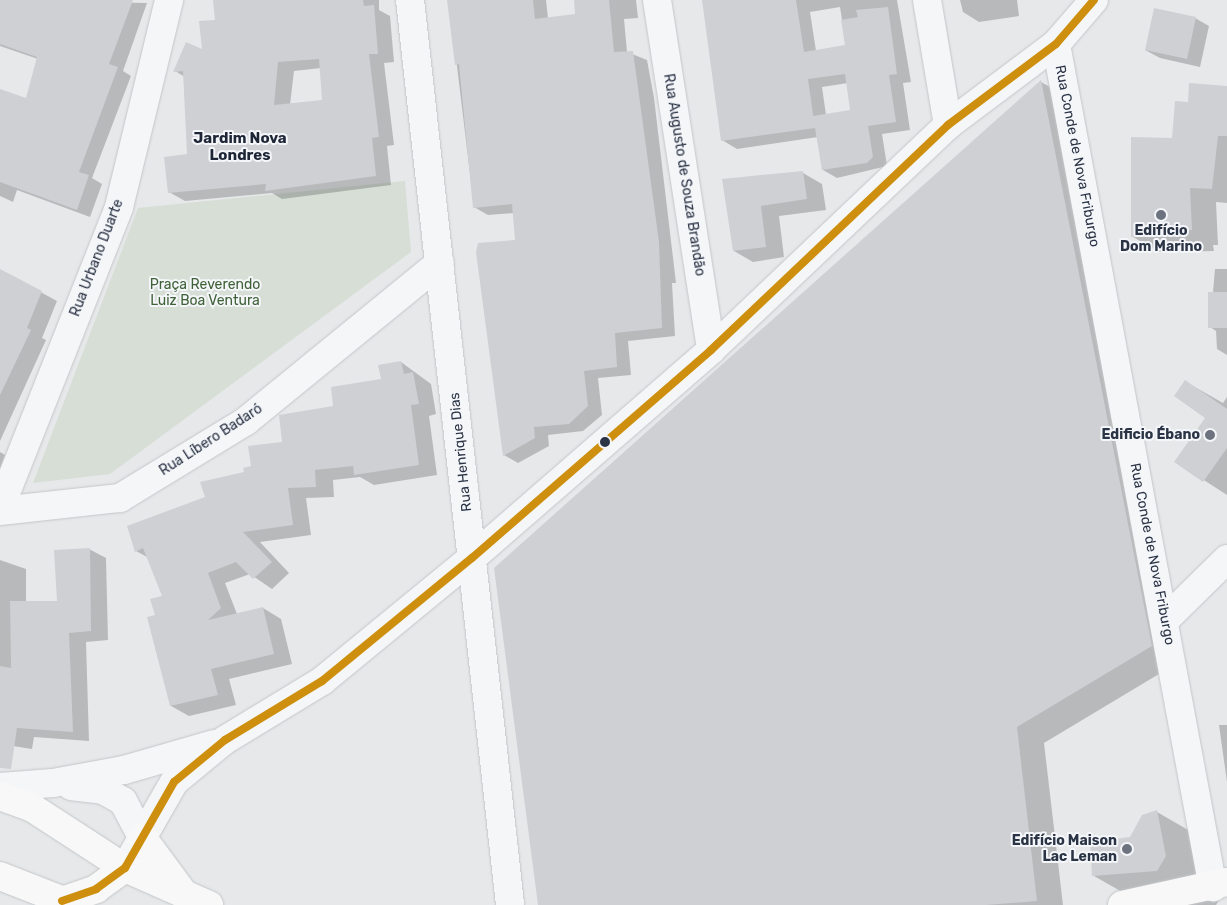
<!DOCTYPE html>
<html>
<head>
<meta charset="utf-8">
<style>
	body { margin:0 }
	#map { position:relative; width:1227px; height:905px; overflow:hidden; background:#e6e8ea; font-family:Rubik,sans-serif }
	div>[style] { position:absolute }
	.green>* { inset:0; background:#d6ded6 }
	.shadow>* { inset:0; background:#0003 }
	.building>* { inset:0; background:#ced0d3; transform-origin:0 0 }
	.roads { filter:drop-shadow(0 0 1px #c4c6c8) drop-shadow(0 0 1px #c4c6c8) }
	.street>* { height:28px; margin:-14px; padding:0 14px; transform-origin:14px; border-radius:14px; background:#f5f6f7 }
	.secondary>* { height:28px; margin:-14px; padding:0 14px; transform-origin:14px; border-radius:14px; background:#f8f8f8 }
	.bus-1>* { height:8px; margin:-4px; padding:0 4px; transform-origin:4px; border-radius:4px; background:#ce8f0e }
	.dots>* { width:14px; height:14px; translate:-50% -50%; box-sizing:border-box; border:2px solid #f4f6f9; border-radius:50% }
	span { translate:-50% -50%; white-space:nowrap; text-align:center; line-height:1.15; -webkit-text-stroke:4px #f4f6f9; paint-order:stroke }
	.street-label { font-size:14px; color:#2b3445 }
	.poi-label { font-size:14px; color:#2b3445; font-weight:700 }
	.right { translate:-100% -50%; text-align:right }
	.park-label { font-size:14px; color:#3f6138 }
	.neighbourhood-label { font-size:15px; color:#1d2536; font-weight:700 }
</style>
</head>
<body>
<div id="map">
	<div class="green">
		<i style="clip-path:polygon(405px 181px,411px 252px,110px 474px,33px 483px,138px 208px)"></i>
	</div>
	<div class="shadow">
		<i style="clip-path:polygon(0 0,147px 3px,123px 71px,131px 76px,92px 178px,102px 184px,90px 217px,17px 190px,13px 202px,0 196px,0 90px,26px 100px,38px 59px,0 46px)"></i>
		<i style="clip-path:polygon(evenodd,214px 0,379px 0,379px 10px,390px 16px,394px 62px,384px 63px,394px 145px,387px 146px,391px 185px,282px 199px,272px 193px,185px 201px,169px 192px,188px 156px,185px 77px,175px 71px,203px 51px,216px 21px,214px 0,321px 68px,324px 102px,290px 105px,294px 71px,321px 68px)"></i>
		<i style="clip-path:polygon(449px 0,546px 0,548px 18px,576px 16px,575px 0,636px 0,638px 18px,624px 19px,627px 52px,647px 60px,654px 98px,676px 283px,672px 283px,675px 336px,628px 341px,631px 375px,598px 378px,602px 415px,583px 431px,548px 435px,549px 446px,518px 463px,504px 455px,516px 241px,514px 213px,488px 215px,474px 207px)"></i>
		<i style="clip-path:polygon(evenodd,703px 0,897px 0,911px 82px,903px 83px,910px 130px,882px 134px,887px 166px,837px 178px,823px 170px,818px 137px,737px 149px,722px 140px,703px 0,840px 7px,846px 46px,816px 51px,810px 12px,840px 7px,703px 0,848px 83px,851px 111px,826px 115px,822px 87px,848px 83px)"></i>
		<i style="clip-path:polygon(960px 0,1017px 0,1019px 16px,979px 22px,963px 12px)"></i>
		<i style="clip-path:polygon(1195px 18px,1209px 26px,1200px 67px,1160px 58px,1145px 50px)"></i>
		<i style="clip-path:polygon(1041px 82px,1068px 97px,1179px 662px,1044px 743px,1063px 905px,539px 905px)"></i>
		<i style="clip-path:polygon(1227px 87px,1227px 203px,1216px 202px,1218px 245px,1213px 245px,1214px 251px,1159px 252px,1133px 237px,1189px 103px)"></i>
		<i style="clip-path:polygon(803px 173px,822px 184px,826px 210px,779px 216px,784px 257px,753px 262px,734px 251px,724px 180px)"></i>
		<i style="clip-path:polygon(1215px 269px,1227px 269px,1227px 355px,1217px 349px,1216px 331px,1210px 327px)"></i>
		<i style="clip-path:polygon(0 270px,57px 301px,42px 338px,46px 340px,0 441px)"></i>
		<i style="clip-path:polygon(401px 362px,431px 384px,436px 414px,429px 416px,437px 475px,374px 485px,360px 477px,333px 480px,334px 497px,306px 498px,311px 535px,260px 542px,289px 573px,272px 589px,250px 574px,225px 583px,237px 614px,263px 608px,281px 619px,292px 664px,229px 679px,236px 705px,189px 716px,171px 706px,156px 616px,164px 597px,149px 558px,136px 551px,335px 407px,383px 380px)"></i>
		<i style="clip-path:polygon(1186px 382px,1223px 403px,1227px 397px,1227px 495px,1176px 462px,1206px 418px)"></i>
		<i style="clip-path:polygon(0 452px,5px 455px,0 468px)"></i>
		<i style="clip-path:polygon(89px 549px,106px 558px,108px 640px,86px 642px,89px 741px,34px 737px,32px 749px,0 744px,0 560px,26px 569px,26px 602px,59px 602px)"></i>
		<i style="clip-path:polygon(1219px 725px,1227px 725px,1227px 782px)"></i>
		<i style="clip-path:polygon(1157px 812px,1216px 846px,1225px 891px,1216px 905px,1145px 905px,1094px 876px)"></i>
	</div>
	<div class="building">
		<i style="clip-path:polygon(0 0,133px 0,109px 64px,118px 67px,79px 172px,89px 175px,77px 210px,0 182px,0 89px,26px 98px,37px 57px,0 44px)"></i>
		<i style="clip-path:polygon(evenodd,213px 0,363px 0,364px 6px,374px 5px,378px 54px,369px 54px,379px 137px,372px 138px,376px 176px,265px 191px,266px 184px,168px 193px,164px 157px,187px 154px,183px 71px,173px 72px,186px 42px,202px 49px,199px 21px,215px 20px,213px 0,319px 59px,322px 100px,274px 105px,278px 62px,319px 59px)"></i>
		<i style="clip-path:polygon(447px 0,533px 0,535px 19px,575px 14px,574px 0,609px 0,614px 52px,633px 51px,659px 242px,662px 328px,615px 333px,617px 367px,584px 371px,588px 406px,569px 424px,534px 427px,535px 438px,503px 456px,476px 252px,478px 243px,515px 240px,512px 204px,473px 208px,459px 64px,455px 65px)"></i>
		<i style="clip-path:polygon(702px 0,796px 0,804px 52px,845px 45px,841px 20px,858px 17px,856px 10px,888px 7px,897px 74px,889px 75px,896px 122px,868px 126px,873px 157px,867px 163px,822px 170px,813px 116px,850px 110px,845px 74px,808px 79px,815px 128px,721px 141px)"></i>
		<i style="left:1154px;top:8px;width:43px;height:43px;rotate:12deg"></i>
		<i style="clip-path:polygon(1041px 80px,1152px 646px,1017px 727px,1037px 901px,986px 905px,538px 905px,494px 568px)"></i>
		<i style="clip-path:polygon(1189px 83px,1227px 86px,1227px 136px,1218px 136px,1212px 189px,1190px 188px,1192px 230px,1187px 230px,1187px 236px,1131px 237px,1131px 137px,1172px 138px,1175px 101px,1188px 102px)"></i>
		<i style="clip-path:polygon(803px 171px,807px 199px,761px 206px,766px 247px,733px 251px,722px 179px)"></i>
		<i style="clip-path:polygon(0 269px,42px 291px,27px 328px,31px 330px,0 395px)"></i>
		<i style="left:1227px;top:292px;width:36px;height:19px;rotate:90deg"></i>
		<i style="clip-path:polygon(401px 361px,404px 374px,413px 372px,419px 404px,411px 405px,419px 465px,354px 475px,353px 466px,315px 470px,316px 487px,288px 488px,293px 525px,243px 532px,272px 562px,253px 579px,236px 562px,208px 573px,221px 608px,208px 620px,263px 607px,274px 654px,211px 669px,218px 695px,170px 706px,147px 617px,155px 615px,150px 599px,162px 596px,143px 548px,135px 552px,127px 526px,205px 497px,200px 482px,244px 472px,243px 468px,251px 466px,248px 446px,282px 442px,279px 415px,333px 406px,331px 387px,381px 379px,378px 365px)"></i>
		<i style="clip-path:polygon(1185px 380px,1227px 409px,1227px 448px,1203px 482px,1174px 462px,1205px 418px,1174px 396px)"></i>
		<i style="clip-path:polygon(90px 548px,91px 631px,69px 633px,73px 732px,17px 728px,11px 769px,0 768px,0 666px,11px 668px,10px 601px,57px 601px,54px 550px)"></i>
		<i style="clip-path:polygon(1157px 810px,1166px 856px,1157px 871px,1092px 876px,1090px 842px,1130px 837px,1142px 815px)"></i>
	</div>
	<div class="roads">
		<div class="street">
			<i style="left:410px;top:0;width:911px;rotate:83.69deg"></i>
			<i style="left:657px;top:0;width:354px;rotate:81.2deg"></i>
			<i style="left:927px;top:0;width:127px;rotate:80.5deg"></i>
			<i style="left:1056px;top:44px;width:858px;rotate:79.46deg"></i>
			<i style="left:0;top:508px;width:324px;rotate:-68.4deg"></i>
			<i style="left:119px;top:207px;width:213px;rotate:-76.4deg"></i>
			<i style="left:0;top:511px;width:121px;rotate:-6.2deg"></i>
			<i style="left:120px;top:498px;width:148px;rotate:-31.4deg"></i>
			<i style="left:246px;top:421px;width:250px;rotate:-39.2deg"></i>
			<i style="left:1165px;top:620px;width:87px;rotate:-44.5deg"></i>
			<i style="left:71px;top:786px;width:32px;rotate:7deg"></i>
			<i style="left:103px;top:790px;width:23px;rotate:29deg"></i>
			<i style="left:123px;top:801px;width:41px;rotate:62.2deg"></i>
			<i style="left:0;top:787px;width:53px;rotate:-4.3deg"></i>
			<i style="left:53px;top:783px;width:72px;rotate:-10.4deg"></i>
			<i style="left:124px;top:770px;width:94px;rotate:-16.1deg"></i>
			<i style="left:125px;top:868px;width:99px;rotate:-60.3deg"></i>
			<i style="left:174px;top:782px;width:66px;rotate:-39.5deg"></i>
			<i style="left:225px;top:740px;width:114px;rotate:-31.3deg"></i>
			<i style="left:322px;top:681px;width:194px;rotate:-39.4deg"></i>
			<i style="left:472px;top:558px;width:317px;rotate:-41deg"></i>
			<i style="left:711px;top:350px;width:327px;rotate:-43.5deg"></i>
			<i style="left:948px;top:125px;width:135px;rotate:-36.9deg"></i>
			<i style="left:1056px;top:44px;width:58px;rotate:-49.2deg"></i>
		</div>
		<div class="secondary">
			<i style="left:0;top:796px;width:33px;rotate:20deg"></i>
			<i style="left:31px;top:807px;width:112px;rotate:33deg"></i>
			<i style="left:125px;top:868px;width:92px;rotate:23.8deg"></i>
			<i style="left:142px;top:837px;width:71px;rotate:53.6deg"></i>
			<i style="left:0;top:876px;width:79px;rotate:21.4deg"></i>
			<i style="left:62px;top:901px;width:36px;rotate:-19deg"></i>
			<i style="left:96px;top:889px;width:36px;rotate:-36deg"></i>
			<i style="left:1122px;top:905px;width:107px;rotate:-12.4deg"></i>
		</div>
	</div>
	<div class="bus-1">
		<i style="left:62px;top:901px;width:36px;rotate:-19deg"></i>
		<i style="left:96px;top:889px;width:36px;rotate:-36deg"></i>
		<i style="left:125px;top:868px;width:99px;rotate:-60.3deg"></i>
		<i style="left:174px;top:782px;width:66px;rotate:-39.5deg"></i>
		<i style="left:225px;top:740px;width:114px;rotate:-31.3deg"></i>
		<i style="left:322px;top:681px;width:194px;rotate:-39.4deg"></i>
		<i style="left:472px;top:558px;width:317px;rotate:-41deg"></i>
		<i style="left:711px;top:350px;width:327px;rotate:-43.5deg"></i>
		<i style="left:948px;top:125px;width:135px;rotate:-36.9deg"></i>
		<i style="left:1056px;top:44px;width:58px;rotate:-49.2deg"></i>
	</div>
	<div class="dots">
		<i style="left:1161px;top:215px;background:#6c737f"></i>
		<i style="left:1210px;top:435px;background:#6c737f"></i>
		<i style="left:605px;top:442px;background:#2b3445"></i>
		<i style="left:1127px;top:849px;background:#6c737f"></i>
	</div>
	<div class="street-label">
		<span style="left:1077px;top:156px;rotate:79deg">Rua Conde de Nova Friburgo</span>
		<span style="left:684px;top:175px;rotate:81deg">Rua Augusto de Souza Brandão</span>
		<span style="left:97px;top:258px;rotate:-69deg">Rua Urbano Duarte</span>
		<span style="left:211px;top:440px;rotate:-33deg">Rua Líbero Badaró</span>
		<span style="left:461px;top:452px;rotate:-96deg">Rua Henrique Dias</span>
		<span style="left:1152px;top:554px;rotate:79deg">Rua Conde de Nova Friburgo</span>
	</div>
	<div class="poi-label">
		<span style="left:1161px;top:239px">Edifício<br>Dom Marino</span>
		<span class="right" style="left:1200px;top:435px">Edificio Ébano</span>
		<span class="right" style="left:1117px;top:849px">Edifício Maison<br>Lac Leman</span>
	</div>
	<div class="park-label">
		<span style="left:205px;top:293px">Praça Reverendo<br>Luiz Boa Ventura</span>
	</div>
	<div class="neighbourhood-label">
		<span style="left:240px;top:147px">Jardim Nova<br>Londres</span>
	</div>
</div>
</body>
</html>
